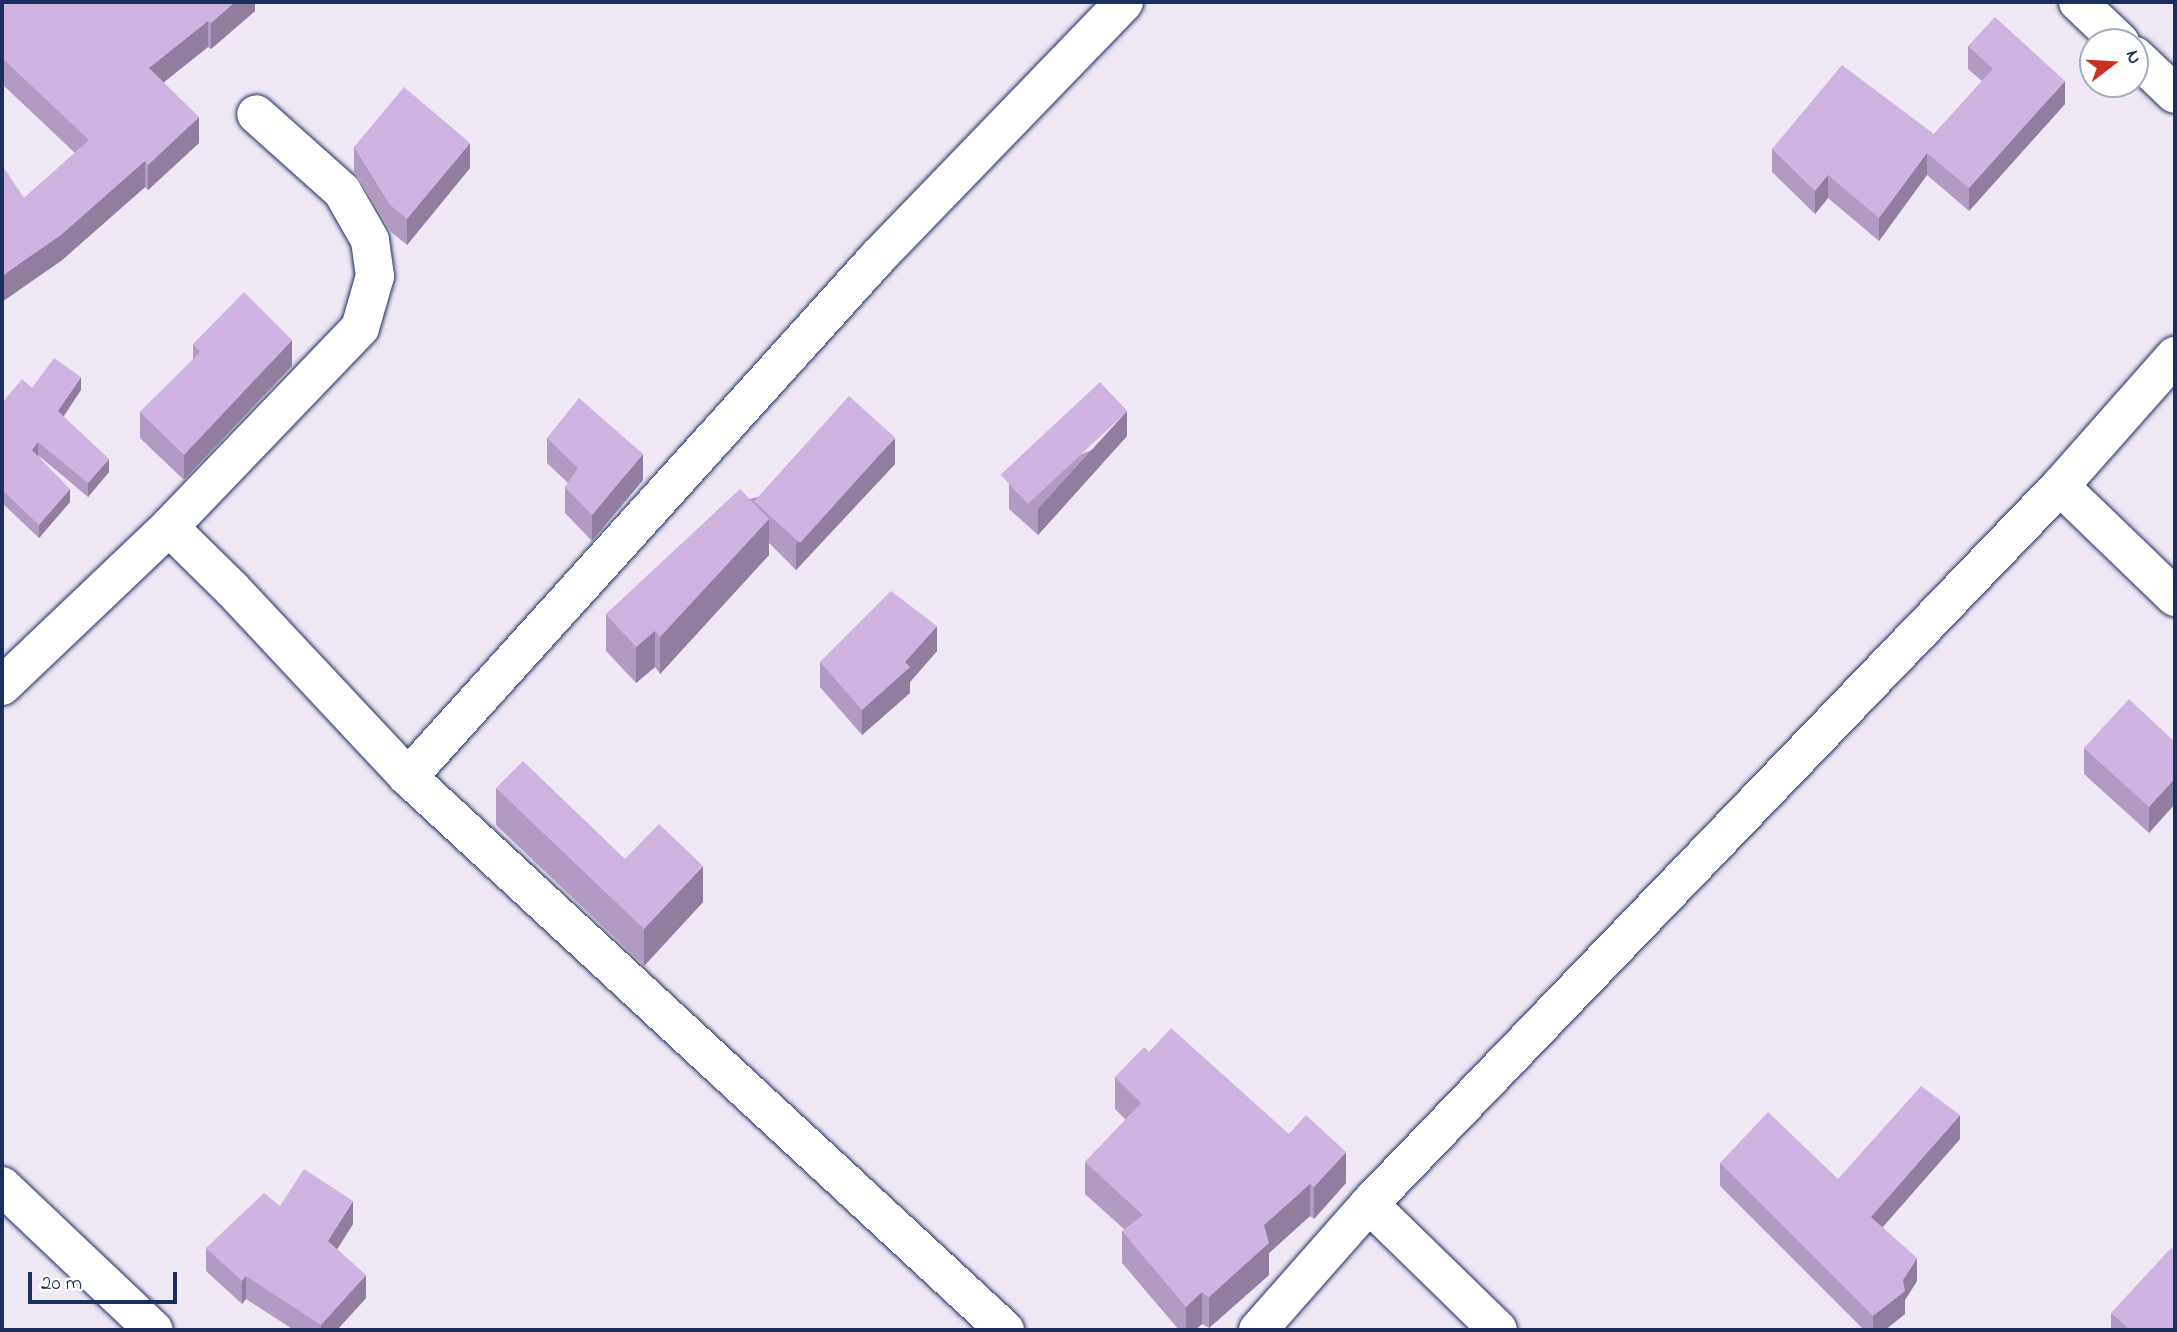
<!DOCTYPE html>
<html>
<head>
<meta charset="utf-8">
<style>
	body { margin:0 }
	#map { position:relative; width:2177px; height:1332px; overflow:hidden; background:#f1e8f6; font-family:"Indie Flower",sans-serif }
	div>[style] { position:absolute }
	.roads { filter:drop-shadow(0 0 2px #1b2f5e) drop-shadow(0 0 2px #1b2f5e) }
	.street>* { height:38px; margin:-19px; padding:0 19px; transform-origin:19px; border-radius:19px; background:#fff }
	.wall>* { inset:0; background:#b29bc2 }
	.shaded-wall>* { inset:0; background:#917e9e }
	.building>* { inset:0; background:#cfb4e1; transform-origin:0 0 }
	span { translate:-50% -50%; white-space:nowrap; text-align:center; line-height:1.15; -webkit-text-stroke:5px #fff; paint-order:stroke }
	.frame { position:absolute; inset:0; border:4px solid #1b2f5e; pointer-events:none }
	.north { position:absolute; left:2079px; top:28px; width:70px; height:70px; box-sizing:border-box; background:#fff; border:2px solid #a4acbf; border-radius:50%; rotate:73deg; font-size:19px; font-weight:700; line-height:28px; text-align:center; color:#1b2f5e }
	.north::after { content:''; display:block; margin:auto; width:24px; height:32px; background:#c8321e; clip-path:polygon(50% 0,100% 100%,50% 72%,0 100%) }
	.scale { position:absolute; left:28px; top:1272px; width:149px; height:32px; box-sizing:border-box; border:4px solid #1b2f5e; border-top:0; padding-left:9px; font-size:21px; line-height:24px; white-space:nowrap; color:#1b2f5e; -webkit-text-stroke:5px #fff; paint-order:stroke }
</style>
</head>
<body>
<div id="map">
	<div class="roads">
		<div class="street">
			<i style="left:2078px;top:2px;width:58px;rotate:43.6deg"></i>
			<i style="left:2135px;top:56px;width:55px;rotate:43.5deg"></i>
			<i style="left:2060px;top:486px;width:174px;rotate:-48.5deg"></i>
			<i style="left:169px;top:527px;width:276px;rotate:-46.2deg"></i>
			<i style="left:360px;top:328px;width:54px;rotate:-73.9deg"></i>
			<i style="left:375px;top:276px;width:36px;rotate:-98deg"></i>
			<i style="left:370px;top:240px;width:56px;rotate:-119.7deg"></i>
			<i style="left:342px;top:191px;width:115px;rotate:-138.2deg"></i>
			<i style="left:2px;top:686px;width:231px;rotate:-43.6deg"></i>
			<i style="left:169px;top:527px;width:90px;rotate:44.5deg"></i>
			<i style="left:233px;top:590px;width:256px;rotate:46.9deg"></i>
			<i style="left:2px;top:1186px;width:209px;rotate:43.5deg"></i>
			<i style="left:1369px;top:1204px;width:180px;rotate:44.3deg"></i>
			<i style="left:1005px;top:1330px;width:814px;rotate:-137.19deg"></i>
			<i style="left:408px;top:777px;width:701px;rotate:-47.89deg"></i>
			<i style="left:878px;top:257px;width:354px;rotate:-46deg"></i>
			<i style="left:1258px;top:1330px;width:168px;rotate:-48.6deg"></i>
			<i style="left:1369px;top:1204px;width:996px;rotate:-46.1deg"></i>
			<i style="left:2060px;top:486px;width:160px;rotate:44deg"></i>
		</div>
	</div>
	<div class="wall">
		<i style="clip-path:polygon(2px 2px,255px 2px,255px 11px,211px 49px,208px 47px,164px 82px,199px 143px,148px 190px,145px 187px,61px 261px,24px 198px,75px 153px,2px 84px)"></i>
		<i style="clip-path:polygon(1968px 46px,2065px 104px,1969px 211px,1927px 175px,1879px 241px,1828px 198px,1815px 214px,1772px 172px,1772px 149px,1934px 134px,1982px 81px,1968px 69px)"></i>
		<i style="clip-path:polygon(354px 147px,470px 168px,407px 245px,390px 231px,354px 173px)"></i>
		<i style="clip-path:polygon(193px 344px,292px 366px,184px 480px,140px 438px,140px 412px,193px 360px)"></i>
		<i style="clip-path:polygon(81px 390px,63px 416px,109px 472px,88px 497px,38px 455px,70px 502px,39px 538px,2px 503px,2px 403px)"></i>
		<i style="clip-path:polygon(1127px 436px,1038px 535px,1009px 509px,1009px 483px)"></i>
		<i style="clip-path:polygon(547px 438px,643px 480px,592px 541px,565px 513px,565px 487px,568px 483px,547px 463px)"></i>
		<i style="clip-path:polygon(895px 464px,796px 570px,769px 543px,769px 555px,660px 674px,655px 667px,636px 683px,606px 651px,606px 614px,749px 499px)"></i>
		<i style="clip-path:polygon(937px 651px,910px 682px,910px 693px,862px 735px,820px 687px,820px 662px)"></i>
		<i style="clip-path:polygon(2175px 742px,2149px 833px,2084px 774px,2084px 748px)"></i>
		<i style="clip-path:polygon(496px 788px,625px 859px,703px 902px,644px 966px,496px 825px)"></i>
		<i style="clip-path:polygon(1149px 1052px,1289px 1134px,1346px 1183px,1314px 1219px,1310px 1216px,1269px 1253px,1269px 1275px,1209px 1328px,1202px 1324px,1195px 1330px,1179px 1330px,1122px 1263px,1122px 1231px,1125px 1230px,1085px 1194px,1085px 1162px,1126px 1120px,1115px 1109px,1115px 1077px)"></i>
		<i style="clip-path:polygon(1960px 1139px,1883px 1227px,1917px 1281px,1905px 1300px,1905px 1314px,1885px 1330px,1864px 1330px,1720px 1186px,1720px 1163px,1838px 1179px)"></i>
		<i style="clip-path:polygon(280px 1206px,353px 1224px,337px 1249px,366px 1298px,337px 1330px,294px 1330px,246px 1299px,242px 1304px,206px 1271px,206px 1248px)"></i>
		<i style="clip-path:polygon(2111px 1313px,2175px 1330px,2111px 1330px)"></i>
	</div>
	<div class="shaded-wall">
		<i style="clip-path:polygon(235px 2px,255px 2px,255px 11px,211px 49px,211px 23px)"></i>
		<i style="clip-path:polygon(208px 21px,208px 47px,149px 94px,149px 68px)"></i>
		<i style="clip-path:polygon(2065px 81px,2065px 104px,1969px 211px,1969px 188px)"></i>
		<i style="clip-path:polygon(199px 117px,199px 143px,148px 190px,148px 165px)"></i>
		<i style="clip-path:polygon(470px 143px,470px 168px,407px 245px,407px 219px)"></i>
		<i style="clip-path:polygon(1927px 153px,1927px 175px,1879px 241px,1879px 218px)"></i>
		<i style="clip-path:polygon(145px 161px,145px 187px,61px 261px,2px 302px,2px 276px)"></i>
		<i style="clip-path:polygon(1828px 175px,1828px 198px,1815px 214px,1815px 191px)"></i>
		<i style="clip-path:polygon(292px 340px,292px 366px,184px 480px,184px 455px)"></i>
		<i style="clip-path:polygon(81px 377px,81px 390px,58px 425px,58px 411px)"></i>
		<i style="clip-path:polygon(1127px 411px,1127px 436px,1038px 535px,1038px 509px)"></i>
		<i style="clip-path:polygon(895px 438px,895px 464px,796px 570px,796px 544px)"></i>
		<i style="clip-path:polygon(38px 442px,38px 455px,32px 464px,32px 450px)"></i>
		<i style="clip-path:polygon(643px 454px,643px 480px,592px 541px,592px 515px)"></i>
		<i style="clip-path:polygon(109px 459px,109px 472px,88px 497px,88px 483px)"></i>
		<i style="clip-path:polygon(70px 489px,70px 502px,39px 538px,39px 525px)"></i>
		<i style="clip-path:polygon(769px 519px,769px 555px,660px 674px,660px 637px)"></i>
		<i style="clip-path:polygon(937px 626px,937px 651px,910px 682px,910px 693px,862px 735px,862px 710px)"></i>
		<i style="clip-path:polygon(655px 631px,655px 667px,636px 683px,636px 647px)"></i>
		<i style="clip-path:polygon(2175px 778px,2175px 804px,2149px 833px,2149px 807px)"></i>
		<i style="clip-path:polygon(703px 866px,703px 902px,644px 966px,644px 929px)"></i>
		<i style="clip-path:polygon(1960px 1115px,1960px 1139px,1871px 1240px,1871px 1217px)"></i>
		<i style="clip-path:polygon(1346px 1152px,1346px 1183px,1314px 1219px,1314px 1187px)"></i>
		<i style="clip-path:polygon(1310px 1184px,1310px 1216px,1269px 1253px,1269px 1275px,1209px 1328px,1209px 1297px,1264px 1225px)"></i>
		<i style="clip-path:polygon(353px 1201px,353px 1224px,328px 1264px,328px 1241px)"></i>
		<i style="clip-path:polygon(1917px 1258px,1917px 1281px,1905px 1300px,1905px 1314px,1885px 1330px,1873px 1330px,1873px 1316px,1903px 1280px)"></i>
		<i style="clip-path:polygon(366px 1275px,366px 1298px,337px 1330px,321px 1330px,321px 1325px)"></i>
		<i style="clip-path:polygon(246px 1276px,246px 1299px,242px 1304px,242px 1281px)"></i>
		<i style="clip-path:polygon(1202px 1292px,1202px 1324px,1195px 1330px,1186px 1330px,1186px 1307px)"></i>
	</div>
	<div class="building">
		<i style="clip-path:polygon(2px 2px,235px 2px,211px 23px,208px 21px,149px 68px,199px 117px,148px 165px,145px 161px,61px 235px,2px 276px,2px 165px,24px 198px,89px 140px,2px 58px)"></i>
		<i style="clip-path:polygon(1995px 17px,2065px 81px,1969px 188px,1927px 153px,1879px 218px,1828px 175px,1815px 191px,1772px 149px,1842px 65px,1934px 134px,1993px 69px,1968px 46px)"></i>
		<i style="clip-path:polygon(404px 87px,470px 143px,407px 219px,390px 205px,354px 147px)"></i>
		<i style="clip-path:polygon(244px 292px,292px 340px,184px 455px,140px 412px,200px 352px,193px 344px)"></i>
		<i style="clip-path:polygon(54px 358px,81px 377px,58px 411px,109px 459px,88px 483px,38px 442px,32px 450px,70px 489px,39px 525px,2px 490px,2px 415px,3px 413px,2px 412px,2px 403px,22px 379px,32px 388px)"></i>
		<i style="left:1100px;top:382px;width:40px;height:136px;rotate:47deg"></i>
		<i style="left:849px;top:396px;width:62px;height:142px;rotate:42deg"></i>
		<i style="clip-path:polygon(579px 398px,643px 454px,592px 515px,565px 487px,578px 468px,547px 438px)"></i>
		<i style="clip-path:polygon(740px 489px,769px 519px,660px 637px,655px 631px,636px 647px,606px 614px)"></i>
		<i style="clip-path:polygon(891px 591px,937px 626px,905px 662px,910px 667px,862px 710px,820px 662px)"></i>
		<i style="clip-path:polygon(2129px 699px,2175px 742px,2175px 778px,2149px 807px,2084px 748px)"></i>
		<i style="clip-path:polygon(523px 761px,625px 859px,659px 824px,703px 866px,644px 929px,496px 788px)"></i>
		<i style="clip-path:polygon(1171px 1028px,1289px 1134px,1306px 1115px,1346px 1152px,1314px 1187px,1310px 1184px,1264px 1225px,1269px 1243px,1209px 1297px,1202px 1292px,1186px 1307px,1122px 1231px,1143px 1215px,1085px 1162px,1141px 1103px,1115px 1077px,1144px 1047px,1149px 1052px)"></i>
		<i style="clip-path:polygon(1921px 1086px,1960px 1115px,1871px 1217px,1917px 1258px,1903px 1280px,1905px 1291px,1873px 1316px,1720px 1163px,1768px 1112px,1838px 1179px)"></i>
		<i style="clip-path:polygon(304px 1169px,353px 1201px,328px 1241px,366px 1275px,321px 1325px,246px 1276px,242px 1281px,206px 1248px,264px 1193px,280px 1206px)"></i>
		<i style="clip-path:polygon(2171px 1248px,2175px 1251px,2175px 1330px,2128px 1330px,2129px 1329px,2111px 1313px)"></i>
	</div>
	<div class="frame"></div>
	<div class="north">N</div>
	<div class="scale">20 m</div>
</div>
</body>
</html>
